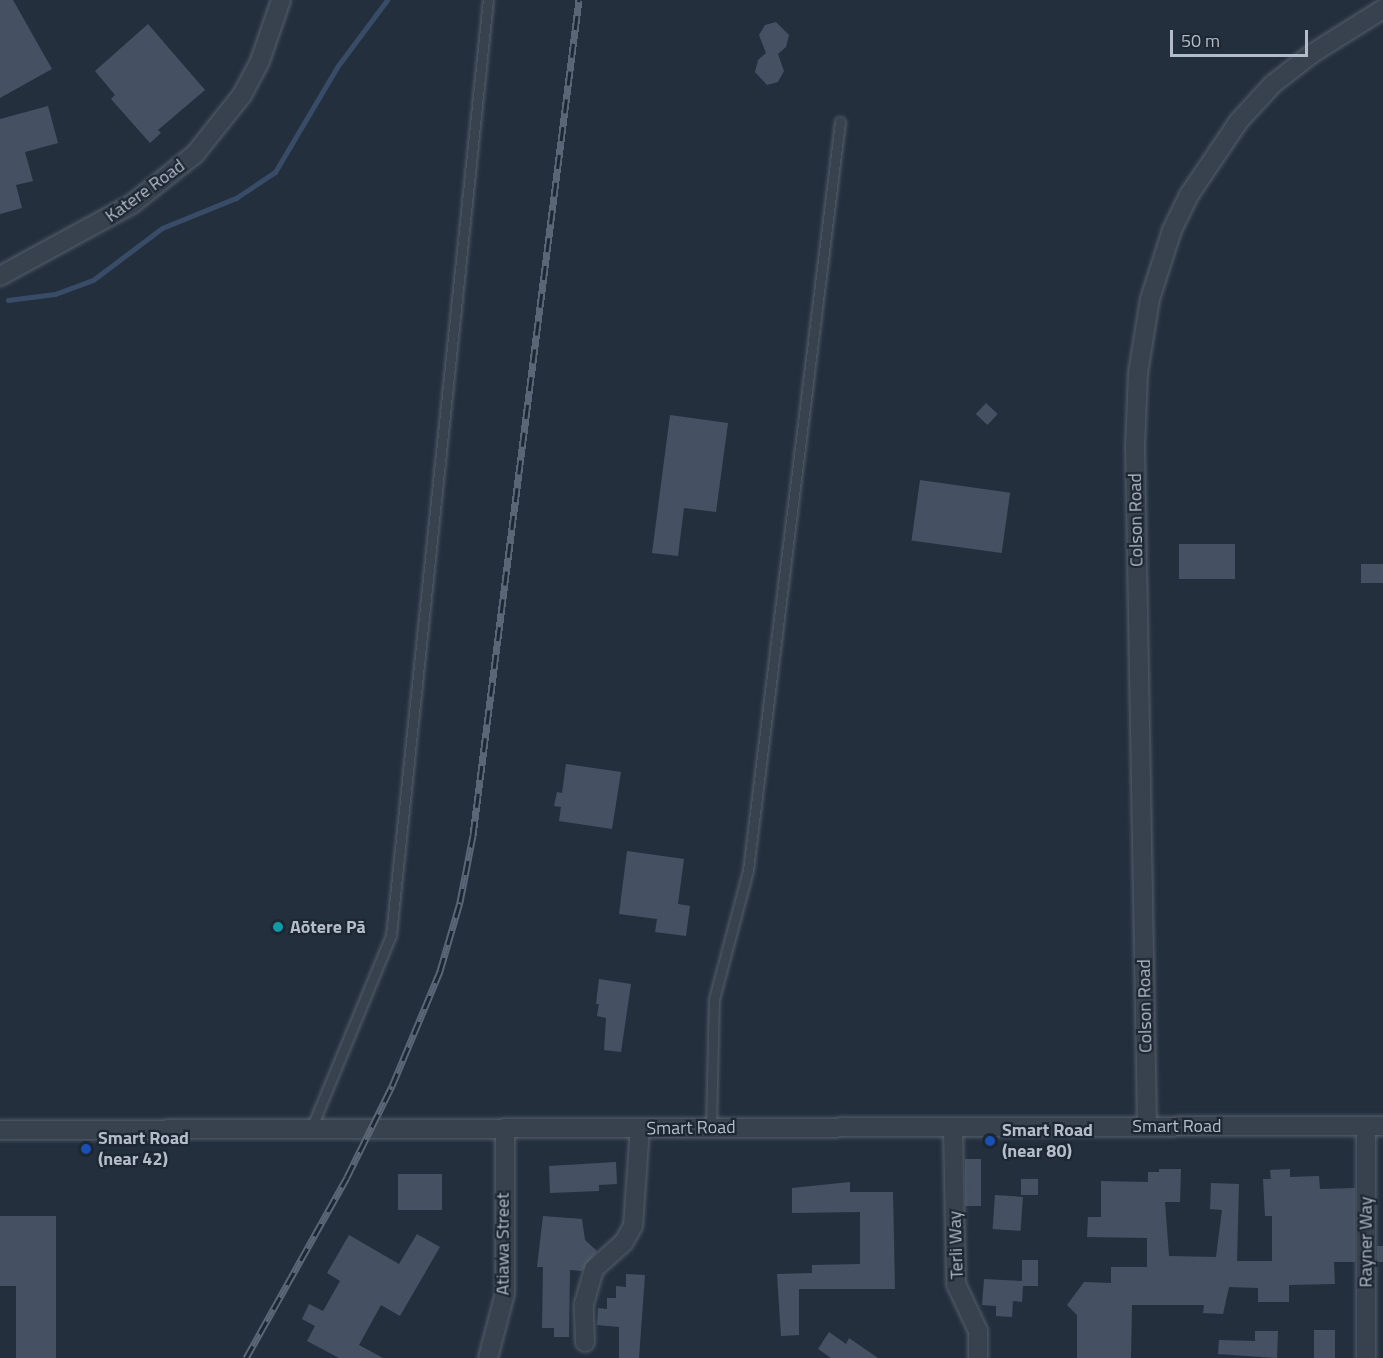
<!DOCTYPE html>
<html>
<head>
<meta charset="utf-8">
<style>
	body { margin:0 }
	#map { position:relative; width:1383px; height:1358px; overflow:hidden; background:#242f3e; font-family:"Titillium Web",sans-serif }
	div>[style] { position:absolute }
	.stream>* { height:5px; margin:-2.5px; padding:0 2.5px; transform-origin:2.5px; border-radius:2.5px; background:#394c67 }
	.building>* { inset:0; background:#455162; transform-origin:0 0 }
	.roads { filter:drop-shadow(0 0 2px #565f6c) drop-shadow(0 0 2px #565f6c) }
	.service>* { height:9px; margin:-4.5px; padding:0 4.5px; transform-origin:4.5px; border-radius:4.5px; background:#38414e }
	.minor>* { height:18px; margin:-9px; padding:0 9px; transform-origin:9px; border-radius:9px; background:#38414e }
	.rail>* { height:7px; margin-top:-3.5px; transform-origin:0; background:repeating-linear-gradient(90deg,#1d2633 0 14px,#5a6575 0 28px); box-sizing:border-box; border-block:2px solid #5a6575 }
	.dots>* { width:16px; height:16px; translate:-50% -50%; box-sizing:border-box; border:3px solid #1d2633; border-radius:50% }
	span { translate:-50% -50%; white-space:nowrap; text-align:center; line-height:1.15; -webkit-text-stroke:4.5px #1d2633; paint-order:stroke }
	.street-label { font-size:18px; color:#b4bcc9 }
	.poi-label { font-size:18px; color:#b4bcc9; font-weight:700 }
	.left { translate:0 -50%; text-align:left }
	.scale { position:absolute; left:1170px; top:30px; width:138px; height:27px; box-sizing:border-box; border:3px solid #b4bcc9; border-top:0; padding-left:8px; font-size:18px; line-height:21px; white-space:nowrap; color:#b4bcc9; -webkit-text-stroke:4px #1d2633; paint-order:stroke }
</style>
</head>
<body>
<div id="map">
	<div class="stream">
		<i style="left:8px;top:300px;width:47px;rotate:-7.3deg"></i>
		<i style="left:55px;top:294px;width:40px;rotate:-20.2deg"></i>
		<i style="left:93px;top:280px;width:86px;rotate:-37deg"></i>
		<i style="left:162px;top:228px;width:80px;rotate:-22.1deg"></i>
		<i style="left:236px;top:198px;width:47px;rotate:-33.7deg"></i>
		<i style="left:275px;top:172px;width:122px;rotate:-59.4deg"></i>
		<i style="left:337px;top:67px;width:84px;rotate:-53.3deg"></i>
	</div>
	<div class="building">
		<i style="clip-path:polygon(0 0,13px 0,52px 69px,0 98px)"></i>
		<i style="clip-path:polygon(776px 22px,789px 35px,786px 47px,778px 54px,784px 71px,778px 82px,767px 85px,755px 72px,758px 60px,766px 53px,759px 35px,765px 25px)"></i>
		<i style="clip-path:polygon(148px 24px,205px 90px,158px 130px,161px 133px,150px 143px,111px 99px,115px 95px,95px 71px)"></i>
		<i style="clip-path:polygon(48px 106px,58px 143px,25px 152px,33px 181px,16px 185px,22px 208px,0 214px,0 119px)"></i>
		<i style="left:986px;top:403px;width:16px;height:15px;rotate:43deg"></i>
		<i style="clip-path:polygon(670px 415px,728px 423px,716px 512px,684px 508px,678px 556px,652px 553px)"></i>
		<i style="left:920px;top:480px;width:91px;height:61px;rotate:8deg"></i>
		<i style="left:1179px;top:544px;width:56px;height:35px"></i>
		<i style="left:1361px;top:564px;width:22px;height:19px"></i>
		<i style="clip-path:polygon(566px 764px,621px 772px,612px 829px,559px 821px,561px 807px,554px 806px,557px 792px,562px 793px)"></i>
		<i style="clip-path:polygon(627px 851px,684px 859px,678px 904px,690px 906px,686px 936px,655px 932px,657px 919px,619px 914px)"></i>
		<i style="clip-path:polygon(599px 979px,631px 984px,621px 1052px,604px 1050px,606px 1018px,597px 1016px,599px 1004px,596px 1004px)"></i>
		<i style="left:965px;top:1159px;width:16px;height:47px"></i>
		<i style="clip-path:polygon(616px 1162px,617px 1184px,599px 1185px,599px 1191px,550px 1193px,549px 1166px)"></i>
		<i style="clip-path:polygon(1159px 1169px,1181px 1169px,1180px 1202px,1165px 1202px,1169px 1256px,1216px 1257px,1222px 1210px,1210px 1209px,1211px 1183px,1239px 1184px,1237px 1261px,1272px 1261px,1272px 1216px,1265px 1216px,1263px 1179px,1271px 1179px,1270px 1170px,1290px 1169px,1290px 1177px,1319px 1176px,1320px 1189px,1355px 1188px,1355px 1262px,1334px 1262px,1335px 1284px,1289px 1285px,1289px 1302px,1258px 1302px,1258px 1288px,1229px 1287px,1223px 1314px,1203px 1313px,1204px 1305px,1132px 1305px,1131px 1358px,1077px 1358px,1077px 1315px,1067px 1305px,1084px 1282px,1111px 1283px,1111px 1267px,1147px 1267px,1147px 1238px,1087px 1237px,1088px 1217px,1101px 1217px,1101px 1181px,1148px 1182px,1148px 1172px,1159px 1172px)"></i>
		<i style="left:398px;top:1174px;width:44px;height:36px"></i>
		<i style="left:1021px;top:1179px;width:17px;height:16px"></i>
		<i style="clip-path:polygon(850px 1182px,850px 1192px,893px 1192px,895px 1289px,799px 1289px,799px 1335px,781px 1336px,777px 1274px,812px 1273px,812px 1265px,860px 1264px,860px 1212px,792px 1213px,792px 1188px)"></i>
		<i style="left:995px;top:1195px;width:28px;height:34px;rotate:4deg"></i>
		<i style="clip-path:polygon(0 1216px,56px 1216px,56px 1358px,16px 1358px,16px 1286px,0 1286px)"></i>
		<i style="clip-path:polygon(543px 1216px,582px 1219px,585px 1240px,597px 1251px,582px 1271px,570px 1270px,569px 1337px,554px 1337px,554px 1328px,542px 1328px,543px 1267px,537px 1267px)"></i>
		<i style="clip-path:polygon(417px 1234px,440px 1247px,400px 1316px,381px 1305px,359px 1345px,383px 1358px,339px 1358px,307px 1341px,315px 1326px,302px 1319px,309px 1304px,323px 1311px,340px 1281px,327px 1273px,349px 1235px,399px 1264px)"></i>
		<i style="left:1377px;top:1246px;width:6px;height:16px"></i>
		<i style="clip-path:polygon(1022px 1260px,1038px 1260px,1038px 1286px,1023px 1286px,1022px 1302px,1013px 1301px,1012px 1317px,996px 1316px,996px 1306px,982px 1305px,984px 1279px,1022px 1281px)"></i>
		<i style="clip-path:polygon(626px 1274px,645px 1275px,639px 1358px,619px 1358px,619px 1327px,597px 1325px,598px 1308px,607px 1309px,607px 1298px,616px 1298px,616px 1286px,626px 1287px)"></i>
		<i style="left:1314px;top:1330px;width:21px;height:28px"></i>
		<i style="clip-path:polygon(1255px 1331px,1278px 1331px,1277px 1358px,1218px 1354px,1219px 1340px,1255px 1341px)"></i>
		<i style="clip-path:polygon(829px 1332px,846px 1344px,849px 1338px,878px 1358px,831px 1358px,818px 1349px)"></i>
	</div>
	<div class="roads">
		<div class="service">
			<i style="left:711px;top:1127px;width:128px;rotate:-88.7deg"></i>
			<i style="left:714px;top:999px;width:133px;rotate:-75.2deg"></i>
			<i style="left:748px;top:870px;width:754px;rotate:-82.99deg"></i>
			<i style="left:311px;top:1129px;width:210px;rotate:-67.6deg"></i>
			<i style="left:391px;top:935px;width:940px;rotate:-84.08deg"></i>
		</div>
		<div class="minor">
			<i style="left:0;top:276px;width:150px;rotate:-28.6deg"></i>
			<i style="left:132px;top:204px;width:80px;rotate:-38.4deg"></i>
			<i style="left:195px;top:154px;width:75px;rotate:-51.5deg"></i>
			<i style="left:242px;top:95px;width:38px;rotate:-62deg"></i>
			<i style="left:260px;top:61px;width:65px;rotate:-71deg"></i>
			<i style="left:1147px;top:1126px;width:679px;rotate:-91.01deg"></i>
			<i style="left:1135px;top:447px;width:74px;rotate:-87.7deg"></i>
			<i style="left:1138px;top:373px;width:75px;rotate:-80.8deg"></i>
			<i style="left:1150px;top:299px;width:72px;rotate:-72.3deg"></i>
			<i style="left:1172px;top:230px;width:39px;rotate:-64deg"></i>
			<i style="left:1189px;top:195px;width:89px;rotate:-56deg"></i>
			<i style="left:1239px;top:121px;width:50px;rotate:-47.4deg"></i>
			<i style="left:1273px;top:84px;width:51px;rotate:-37.8deg"></i>
			<i style="left:1313px;top:53px;width:83px;rotate:-32.2deg"></i>
			<i style="left:1366px;top:1126px;width:232px;rotate:90deg"></i>
			<i style="left:953px;top:1127px;width:157px;rotate:88.9deg"></i>
			<i style="left:956px;top:1284px;width:52px;rotate:64.9deg"></i>
			<i style="left:978px;top:1331px;width:27px;rotate:90deg"></i>
			<i style="left:0;top:1130px;width:1383px;rotate:-0.17deg"></i>
			<i style="left:585px;top:1342px;width:38px;rotate:-92deg"></i>
			<i style="left:584px;top:1304px;width:36px;rotate:-74deg"></i>
			<i style="left:594px;top:1269px;width:40px;rotate:-42deg"></i>
			<i style="left:624px;top:1242px;width:18px;rotate:-61deg"></i>
			<i style="left:633px;top:1226px;width:98px;rotate:-85.9deg"></i>
			<i style="left:488px;top:1358px;width:67px;rotate:-75.3deg"></i>
			<i style="left:505px;top:1293px;width:165px;rotate:-90deg"></i>
		</div>
	</div>
	<div class="rail">
		<i style="left:246px;top:1358px;width:207px;rotate:-60.8deg"></i>
		<i style="left:347px;top:1177px;width:102px;rotate:-63.7deg"></i>
		<i style="left:392px;top:1086px;width:125px;rotate:-67.3deg"></i>
		<i style="left:440px;top:971px;width:72px;rotate:-73.8deg"></i>
		<i style="left:460px;top:902px;width:68px;rotate:-79deg"></i>
		<i style="left:473px;top:835px;width:842px;rotate:-82.77deg"></i>
	</div>
	<div class="dots">
		<i style="left:278px;top:927px;background:#0f9aa8"></i>
		<i style="left:990px;top:1141px;background:#1a4fb4"></i>
		<i style="left:86px;top:1149px;background:#1a4fb4"></i>
	</div>
	<div class="street-label">
		<span style="left:145px;top:191px;rotate:-36deg">Katere Road</span>
		<span style="left:1136px;top:520px;rotate:-91deg">Colson Road</span>
		<span style="left:1145px;top:1006px;rotate:-91deg">Colson Road</span>
		<span style="left:1177px;top:1126px">Smart Road</span>
		<span style="left:691px;top:1128px;rotate:-1deg">Smart Road</span>
		<span style="left:1366px;top:1242px;rotate:-90deg">Rayner Way</span>
		<span style="left:503px;top:1244px;rotate:-90deg">Atiawa Street</span>
		<span style="left:956px;top:1245px;rotate:-92deg">Terli Way</span>
	</div>
	<div class="poi-label">
		<span class="left" style="left:290px;top:927px">Aōtere Pā</span>
		<span class="left" style="left:1002px;top:1141px">Smart Road<br>(near 80)</span>
		<span class="left" style="left:98px;top:1149px">Smart Road<br>(near 42)</span>
	</div>
	<div class="scale">50 m</div>
</div>
</body>
</html>
